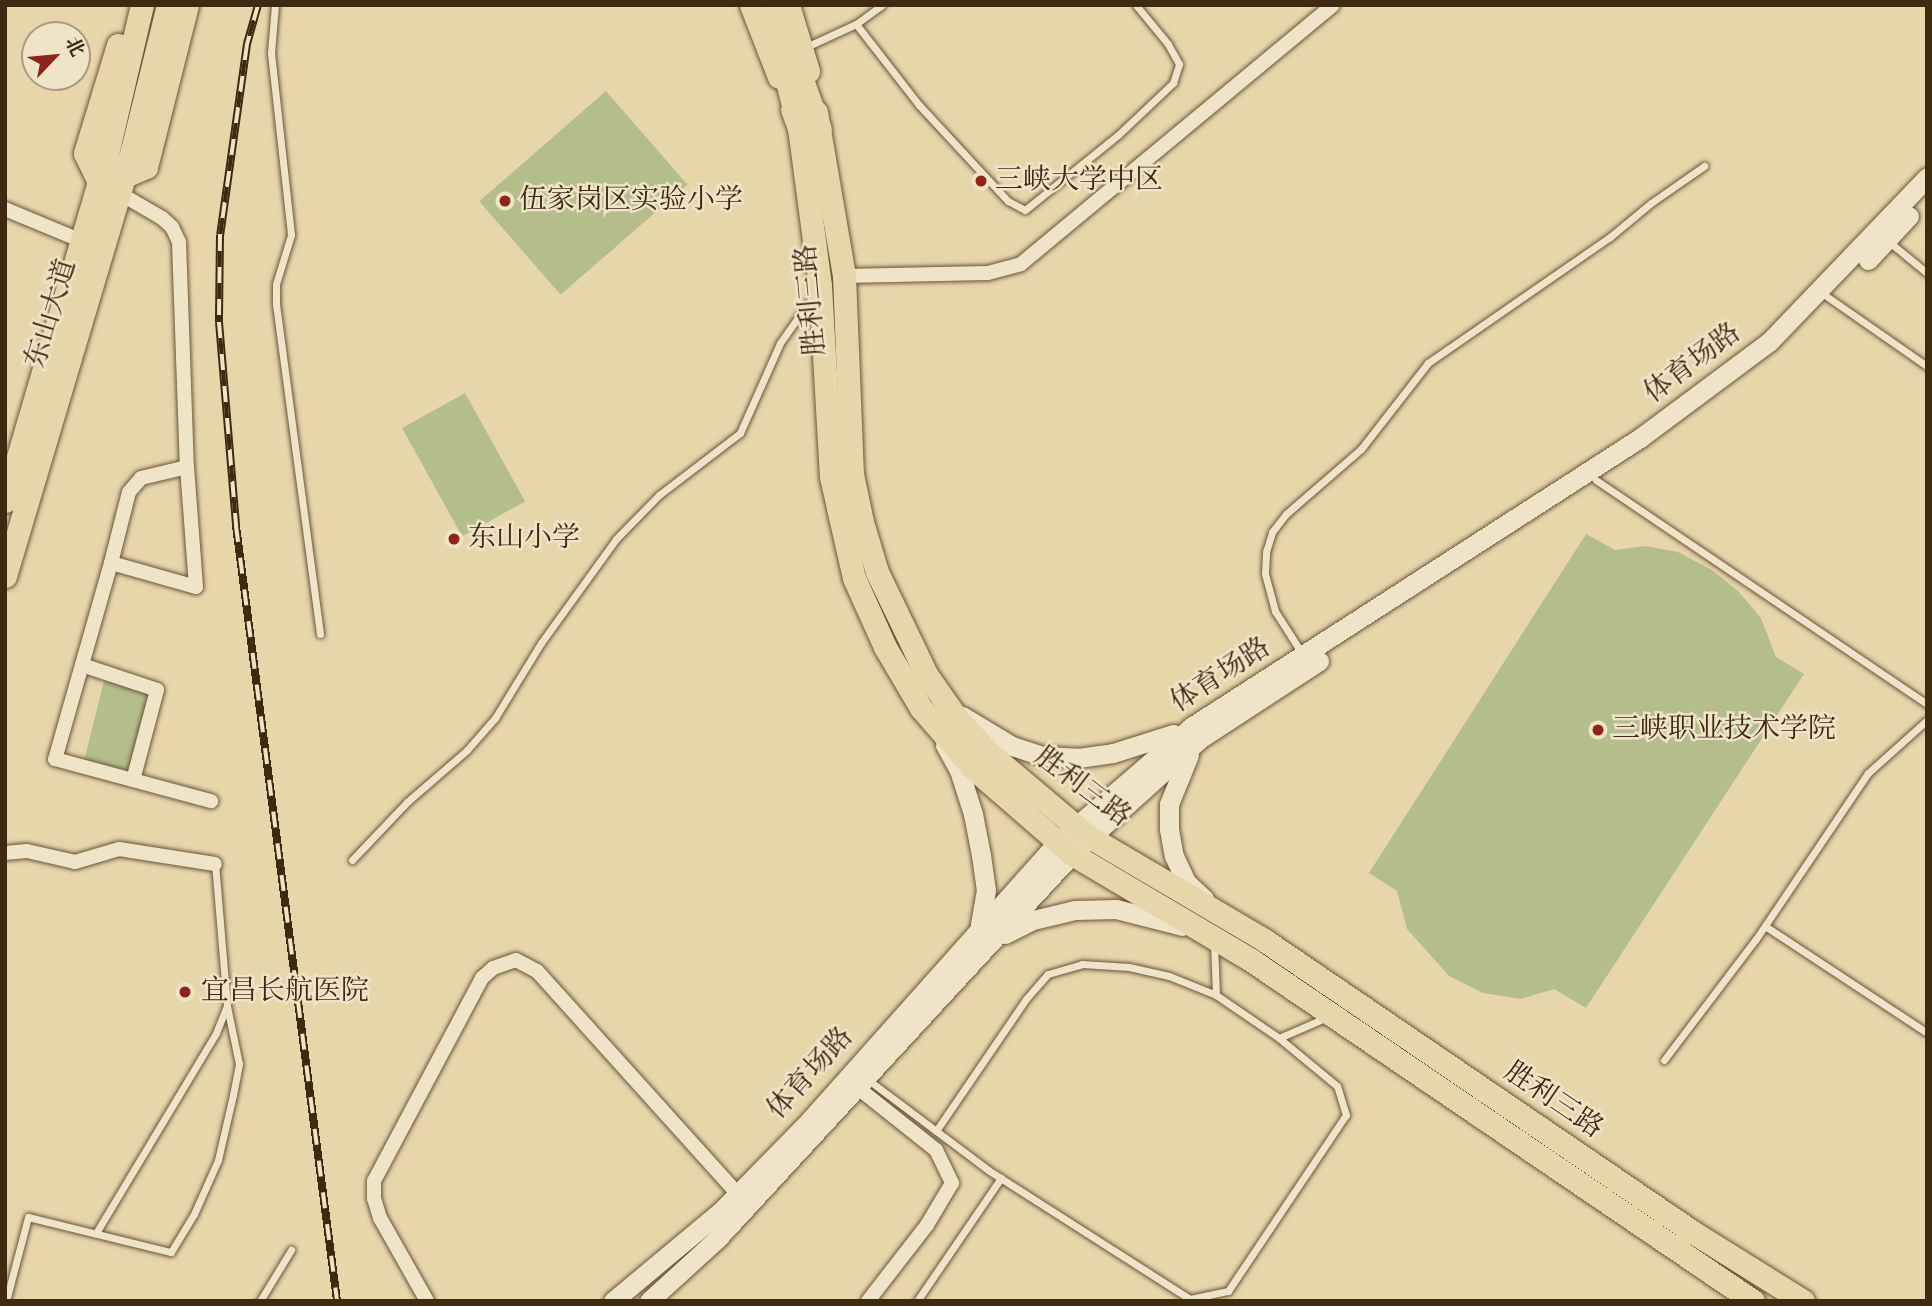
<!DOCTYPE html>
<html>
<head>
<meta charset="utf-8">
<style>
	body { margin:0 }
	#map { position:relative; width:1932px; height:1306px; overflow:hidden; background:#e8d6ab; font-family:"Old Standard TT","Noto Serif SC",serif }
	div>[style] { position:absolute }
	.green>* { inset:0; background:#b4be8b; transform-origin:0 0 }
	.roads { filter:drop-shadow(0 0 2px #695538) drop-shadow(0 0 2px #695538) }
	.service>* { height:7px; margin:-3.5px; padding:0 3.5px; transform-origin:3.5px; border-radius:3.5px; background:#f0e4c8 }
	.minor>* { height:14px; margin:-7px; padding:0 7px; transform-origin:7px; border-radius:7px; background:#f0e4c8 }
	.secondary>* { height:19px; margin:-9.5px; padding:0 9.5px; transform-origin:9.5px; border-radius:9.5px; background:#f0e4c8 }
	.primary>* { height:23px; margin:-11.5px; padding:0 11.5px; transform-origin:11.5px; border-radius:11.5px; background:#e8d6ab }
	.trunk>* { height:23px; margin:-11.5px; padding:0 11.5px; transform-origin:11.5px; border-radius:11.5px; background:#e8d6ab }
	.rail>* { height:8px; margin-top:-4px; transform-origin:0; background:repeating-linear-gradient(90deg,#f0e4c8 0 16px,#3f2a11 0 32px); box-sizing:border-box; border-block:2px solid #3f2a11 }
	.dots>* { width:19px; height:19px; translate:-50% -50%; box-sizing:border-box; border:4px solid #f0e4c8; border-radius:50% }
	span { translate:-50% -50%; white-space:nowrap; text-align:center; line-height:1.15; -webkit-text-stroke:5px #f0e4c8; paint-order:stroke }
	.poi-label { font-size:28px; color:#3f2a11 }
	.left { translate:0 -50%; text-align:left }
	.street-label { font-size:28px; color:#3f2a11 }
	.frame { position:absolute; inset:0; border:7px solid #3f2a11; pointer-events:none }
	.north { position:absolute; left:21px; top:21px; width:70px; height:70px; box-sizing:border-box; background:#f0e4c8; border:2px solid #a99a7f; border-radius:50%; rotate:64deg; font-size:19px; font-weight:700; line-height:28px; text-align:center; color:#3f2a11 }
	.north::after { content:''; display:block; margin:auto; width:24px; height:32px; background:#8f2418; clip-path:polygon(50% 0,100% 100%,50% 72%,0 100%) }
</style>
</head>
<body>
<div id="map">
	<div class="green">
		<i style="left:606px;top:91px;width:124px;height:168px;rotate:49deg"></i>
		<i style="left:465px;top:393px;width:124px;height:72px;rotate:61deg"></i>
		<i style="clip-path:polygon(1586px 534px,1615px 550px,1646px 546px,1678px 552px,1712px 570px,1738px 591px,1761px 618px,1776px 657px,1804px 674px,1586px 1008px,1554px 989px,1521px 999px,1483px 993px,1449px 976px,1407px 929px,1397px 891px,1369px 873px)"></i>
		<i style="left:104px;top:681px;width:49px;height:81px;rotate:14deg"></i>
	</div>
	<div class="roads">
		<div class="service">
			<i style="left:275px;top:5px;width:48px;rotate:94.8deg"></i>
			<i style="left:271px;top:53px;width:183px;rotate:83.7deg"></i>
			<i style="left:291px;top:235px;width:51px;rotate:107deg"></i>
			<i style="left:276px;top:284px;width:20px;rotate:90deg"></i>
			<i style="left:276px;top:304px;width:333px;rotate:82.4deg"></i>
			<i style="left:856px;top:24px;width:103px;rotate:52.1deg"></i>
			<i style="left:919px;top:105px;width:131px;rotate:47.2deg"></i>
			<i style="left:1008px;top:201px;width:19px;rotate:28deg"></i>
			<i style="left:1025px;top:210px;width:119px;rotate:-38.9deg"></i>
			<i style="left:1118px;top:135px;width:76px;rotate:-43.4deg"></i>
			<i style="left:1173px;top:83px;width:20px;rotate:-72deg"></i>
			<i style="left:1179px;top:64px;width:23px;rotate:-119deg"></i>
			<i style="left:1168px;top:44px;width:50px;rotate:-129.4deg"></i>
			<i style="left:806px;top:47px;width:55px;rotate:-24.7deg"></i>
			<i style="left:856px;top:24px;width:32px;rotate:-36deg"></i>
			<i style="left:1888px;top:241px;width:50px;rotate:39.4deg"></i>
			<i style="left:1819px;top:291px;width:131px;rotate:34.8deg"></i>
			<i style="left:1596px;top:480px;width:400px;rotate:34.1deg"></i>
			<i style="left:1303px;top:655px;width:52px;rotate:-122.5deg"></i>
			<i style="left:1275px;top:611px;width:39px;rotate:-105deg"></i>
			<i style="left:1265px;top:573px;width:21px;rotate:-87deg"></i>
			<i style="left:1266px;top:552px;width:21px;rotate:-73deg"></i>
			<i style="left:1272px;top:532px;width:23px;rotate:-52deg"></i>
			<i style="left:1286px;top:514px;width:99px;rotate:-40.9deg"></i>
			<i style="left:1361px;top:449px;width:109px;rotate:-52.1deg"></i>
			<i style="left:1428px;top:363px;width:221px;rotate:-34.7deg"></i>
			<i style="left:1610px;top:237px;width:53px;rotate:-39.7deg"></i>
			<i style="left:1651px;top:203px;width:65px;rotate:-34.9deg"></i>
			<i style="left:352px;top:860px;width:80px;rotate:-46.5deg"></i>
			<i style="left:407px;top:802px;width:79px;rotate:-40.9deg"></i>
			<i style="left:467px;top:750px;width:43px;rotate:-48.8deg"></i>
			<i style="left:495px;top:718px;width:88px;rotate:-58.5deg"></i>
			<i style="left:541px;top:643px;width:128px;rotate:-54.2deg"></i>
			<i style="left:616px;top:539px;width:62px;rotate:-45.7deg"></i>
			<i style="left:659px;top:495px;width:102px;rotate:-37.4deg"></i>
			<i style="left:740px;top:433px;width:98px;rotate:-66deg"></i>
			<i style="left:780px;top:343px;width:59px;rotate:-54.7deg"></i>
			<i style="left:1765px;top:926px;width:194px;rotate:33.4deg"></i>
			<i style="left:1214px;top:943px;width:52px;rotate:87.8deg"></i>
			<i style="left:1216px;top:995px;width:76px;rotate:34.3deg"></i>
			<i style="left:1279px;top:1038px;width:52px;rotate:-23.6deg"></i>
			<i style="left:1664px;top:1060px;width:152px;rotate:-52.8deg"></i>
			<i style="left:1756px;top:939px;width:200px;rotate:-56deg"></i>
			<i style="left:1868px;top:773px;width:79px;rotate:-41.9deg"></i>
			<i style="left:867px;top:1079px;width:151px;rotate:36.9deg"></i>
			<i style="left:988px;top:1170px;width:240px;rotate:32.6deg"></i>
			<i style="left:1190px;top:1299px;width:39px;rotate:-12deg"></i>
			<i style="left:1228px;top:1291px;width:212px;rotate:-56.2deg"></i>
			<i style="left:1346px;top:1115px;width:30px;rotate:-107deg"></i>
			<i style="left:1337px;top:1086px;width:75px;rotate:-140.4deg"></i>
			<i style="left:936px;top:1131px;width:160px;rotate:-55.7deg"></i>
			<i style="left:1026px;top:999px;width:33px;rotate:-49deg"></i>
			<i style="left:1048px;top:974px;width:35px;rotate:-16deg"></i>
			<i style="left:1082px;top:964px;width:47px;rotate:3.7deg"></i>
			<i style="left:1129px;top:967px;width:41px;rotate:12.7deg"></i>
			<i style="left:1169px;top:976px;width:51px;rotate:22deg"></i>
			<i style="left:96px;top:1233px;width:233px;rotate:-59deg"></i>
			<i style="left:216px;top:1033px;width:29px;rotate:-68deg"></i>
			<i style="left:227px;top:1006px;width:143px;rotate:-94.8deg"></i>
			<i style="left:6px;top:1301px;width:87px;rotate:-75.3deg"></i>
			<i style="left:28px;top:1217px;width:147px;rotate:13.8deg"></i>
			<i style="left:171px;top:1252px;width:44px;rotate:-58.8deg"></i>
			<i style="left:194px;top:1214px;width:59px;rotate:-66deg"></i>
			<i style="left:218px;top:1160px;width:67px;rotate:-77deg"></i>
			<i style="left:233px;top:1095px;width:32px;rotate:-79deg"></i>
			<i style="left:239px;top:1064px;width:59px;rotate:-101.7deg"></i>
			<i style="left:260px;top:1301px;width:60px;rotate:-58.7deg"></i>
			<i style="left:917px;top:1301px;width:149px;rotate:-55.7deg"></i>
		</div>
		<div class="minor">
			<i style="left:119px;top:193px;width:50px;rotate:30.2deg"></i>
			<i style="left:162px;top:218px;width:13px;rotate:42deg"></i>
			<i style="left:172px;top:227px;width:17px;rotate:65deg"></i>
			<i style="left:179px;top:242px;width:225px;rotate:88deg"></i>
			<i style="left:187px;top:467px;width:120px;rotate:85.7deg"></i>
			<i style="left:196px;top:587px;width:88px;rotate:-164.2deg"></i>
			<i style="left:111px;top:563px;width:73px;rotate:-75.8deg"></i>
			<i style="left:129px;top:492px;width:18px;rotate:-49deg"></i>
			<i style="left:141px;top:478px;width:47px;rotate:-13.4deg"></i>
			<i style="left:5px;top:209px;width:83px;rotate:22.6deg"></i>
			<i style="left:844px;top:276px;width:144px;rotate:-1.2deg"></i>
			<i style="left:988px;top:273px;width:34px;rotate:-15deg"></i>
			<i style="left:1021px;top:264px;width:405px;rotate:-39.7deg"></i>
			<i style="left:111px;top:563px;width:204px;rotate:105.9deg"></i>
			<i style="left:55px;top:759px;width:162px;rotate:15.1deg"></i>
			<i style="left:82px;top:665px;width:79px;rotate:18.4deg"></i>
			<i style="left:157px;top:690px;width:93px;rotate:104.9deg"></i>
			<i style="left:5px;top:853px;width:22px;rotate:-5deg"></i>
			<i style="left:27px;top:851px;width:49px;rotate:12.9deg"></i>
			<i style="left:75px;top:862px;width:46px;rotate:-16.5deg"></i>
			<i style="left:119px;top:849px;width:97px;rotate:8.9deg"></i>
			<i style="left:858px;top:1088px;width:100px;rotate:38.5deg"></i>
			<i style="left:936px;top:1150px;width:37px;rotate:64deg"></i>
			<i style="left:952px;top:1183px;width:49px;rotate:120.8deg"></i>
			<i style="left:927px;top:1225px;width:96px;rotate:127.8deg"></i>
			<i style="left:427px;top:1301px;width:95px;rotate:-119.5deg"></i>
			<i style="left:380px;top:1218px;width:21px;rotate:-107deg"></i>
			<i style="left:374px;top:1198px;width:17px;rotate:-90deg"></i>
			<i style="left:374px;top:1181px;width:230px;rotate:-62deg"></i>
			<i style="left:482px;top:978px;width:15px;rotate:-42deg"></i>
			<i style="left:493px;top:968px;width:24px;rotate:-19deg"></i>
			<i style="left:516px;top:960px;width:24px;rotate:28deg"></i>
			<i style="left:537px;top:971px;width:300px;rotate:48deg"></i>
		</div>
		<div class="secondary">
			<i style="left:1868px;top:260px;width:60px;rotate:-47deg"></i>
			<i style="left:962px;top:716px;width:58px;rotate:31deg"></i>
			<i style="left:1012px;top:746px;width:33px;rotate:18deg"></i>
			<i style="left:1043px;top:756px;width:35px;rotate:3deg"></i>
			<i style="left:1078px;top:758px;width:35px;rotate:-8deg"></i>
			<i style="left:1113px;top:753px;width:63px;rotate:-17.6deg"></i>
			<i style="left:945px;top:745px;width:29px;rotate:61deg"></i>
			<i style="left:959px;top:770px;width:46px;rotate:72.3deg"></i>
			<i style="left:973px;top:814px;width:42px;rotate:79deg"></i>
			<i style="left:981px;top:855px;width:35px;rotate:82deg"></i>
			<i style="left:986px;top:890px;width:36px;rotate:100deg"></i>
			<i style="left:1189px;top:755px;width:53px;rotate:112.2deg"></i>
			<i style="left:1169px;top:804px;width:25px;rotate:90deg"></i>
			<i style="left:1169px;top:829px;width:27px;rotate:80deg"></i>
			<i style="left:1174px;top:856px;width:29px;rotate:65deg"></i>
			<i style="left:1186px;top:882px;width:25px;rotate:43deg"></i>
			<i style="left:1005px;top:934px;width:31px;rotate:-27deg"></i>
			<i style="left:1033px;top:920px;width:43px;rotate:-13.4deg"></i>
			<i style="left:1075px;top:910px;width:41px;rotate:-1.4deg"></i>
			<i style="left:1116px;top:909px;width:68px;rotate:14.4deg"></i>
			<i style="left:613px;top:1301px;width:139px;rotate:-39.8deg"></i>
			<i style="left:720px;top:1212px;width:129px;rotate:-45.6deg"></i>
			<i style="left:810px;top:1120px;width:373px;rotate:-48.3deg"></i>
			<i style="left:1058px;top:842px;width:176px;rotate:-40.8deg"></i>
			<i style="left:1191px;top:727px;width:534px;rotate:-32.77deg"></i>
			<i style="left:1640px;top:438px;width:161px;rotate:-36.7deg"></i>
			<i style="left:1769px;top:342px;width:228px;rotate:-46.2deg"></i>
			<i style="left:649px;top:1301px;width:92px;rotate:-42.4deg"></i>
			<i style="left:717px;top:1239px;width:524px;rotate:-47.32deg"></i>
			<i style="left:1072px;top:854px;width:173px;rotate:-42deg"></i>
			<i style="left:1201px;top:738px;width:141px;rotate:-33.1deg"></i>
		</div>
		<div class="primary">
			<i style="left:751px;top:5px;width:77px;rotate:68.7deg"></i>
			<i style="left:788px;top:5px;width:69px;rotate:73.1deg"></i>
			<i style="left:792px;top:109px;width:20px;rotate:70deg"></i>
			<i style="left:799px;top:128px;width:159px;rotate:82.4deg"></i>
			<i style="left:820px;top:286px;width:191px;rotate:86.7deg"></i>
			<i style="left:831px;top:477px;width:32px;rotate:77deg"></i>
			<i style="left:838px;top:508px;width:72px;rotate:77.1deg"></i>
			<i style="left:854px;top:578px;width:76px;rotate:65.8deg"></i>
			<i style="left:885px;top:647px;width:71px;rotate:59.5deg"></i>
			<i style="left:921px;top:708px;width:79px;rotate:49.1deg"></i>
			<i style="left:973px;top:768px;width:131px;rotate:41deg"></i>
			<i style="left:1072px;top:854px;width:208px;rotate:30.6deg"></i>
			<i style="left:1251px;top:960px;width:607px;rotate:34.19deg"></i>
			<i style="left:816px;top:112px;width:166px;rotate:80.3deg"></i>
			<i style="left:844px;top:276px;width:198px;rotate:87.7deg"></i>
			<i style="left:852px;top:474px;width:49px;rotate:78.2deg"></i>
			<i style="left:862px;top:522px;width:52px;rotate:73.3deg"></i>
			<i style="left:877px;top:572px;width:113px;rotate:64.3deg"></i>
			<i style="left:926px;top:674px;width:52px;rotate:55.1deg"></i>
			<i style="left:956px;top:717px;width:49px;rotate:47.5deg"></i>
			<i style="left:989px;top:753px;width:127px;rotate:40.2deg"></i>
			<i style="left:1086px;top:835px;width:207px;rotate:30.5deg"></i>
			<i style="left:1264px;top:940px;width:517px;rotate:34.27deg"></i>
			<i style="left:1691px;top:1231px;width:132px;rotate:32deg"></i>
			<i style="left:125px;top:176px;width:23px;rotate:-23deg"></i>
			<i style="left:146px;top:167px;width:167px;rotate:-75.8deg"></i>
			<i style="left:99px;top:182px;width:32px;rotate:-116deg"></i>
			<i style="left:85px;top:153px;width:113px;rotate:-73deg"></i>
			<i style="left:5px;top:501px;width:362px;rotate:-73.6deg"></i>
			<i style="left:107px;top:154px;width:153px;rotate:-76.8deg"></i>
			<i style="left:5px;top:576px;width:445px;rotate:-73.4deg"></i>
			<i style="left:132px;top:150px;width:149px;rotate:-76.1deg"></i>
		</div>
		<div class="trunk">
			<i style="left:775px;top:5px;width:132px;rotate:70.1deg"></i>
			<i style="left:779px;top:51px;width:80px;rotate:75.4deg"></i>
		</div>
	</div>
	<div class="rail">
		<i style="left:258px;top:5px;width:41px;rotate:105.8deg"></i>
		<i style="left:247px;top:44px;width:193px;rotate:98deg"></i>
		<i style="left:220px;top:235px;width:87px;rotate:90.7deg"></i>
		<i style="left:219px;top:322px;width:205px;rotate:85.2deg"></i>
		<i style="left:236px;top:526px;width:782px;rotate:82.57deg"></i>
	</div>
	<div class="dots">
		<i style="left:981px;top:181px;background:#8f2418"></i>
		<i style="left:505px;top:201px;background:#8f2418"></i>
		<i style="left:454px;top:539px;background:#8f2418"></i>
		<i style="left:1598px;top:730px;background:#8f2418"></i>
		<i style="left:185px;top:992px;background:#8f2418"></i>
	</div>
	<div class="poi-label">
		<span class="left" style="left:995px;top:181px">三峡大学中区</span>
		<span class="left" style="left:519px;top:201px">伍家岗区实验小学</span>
		<span class="left" style="left:468px;top:539px">东山小学</span>
		<span class="left" style="left:1612px;top:730px">三峡职业技术学院</span>
		<span class="left" style="left:201px;top:992px">宜昌长航医院</span>
	</div>
	<div class="street-label">
		<span style="left:812px;top:300px;rotate:-95deg">胜利三路</span>
		<span style="left:52px;top:314px;rotate:-73deg">东山大道</span>
		<span style="left:1693px;top:364px;rotate:-37deg">体育场路</span>
		<span style="left:1221px;top:676px;rotate:-33deg">体育场路</span>
		<span style="left:1082px;top:788px;rotate:37deg">胜利三路</span>
		<span style="left:811px;top:1074px;rotate:-48deg">体育场路</span>
		<span style="left:1553px;top:1101px;rotate:34deg">胜利三路</span>
	</div>
	<div class="frame"></div>
	<div class="north">北</div>
</div>
</body>
</html>
